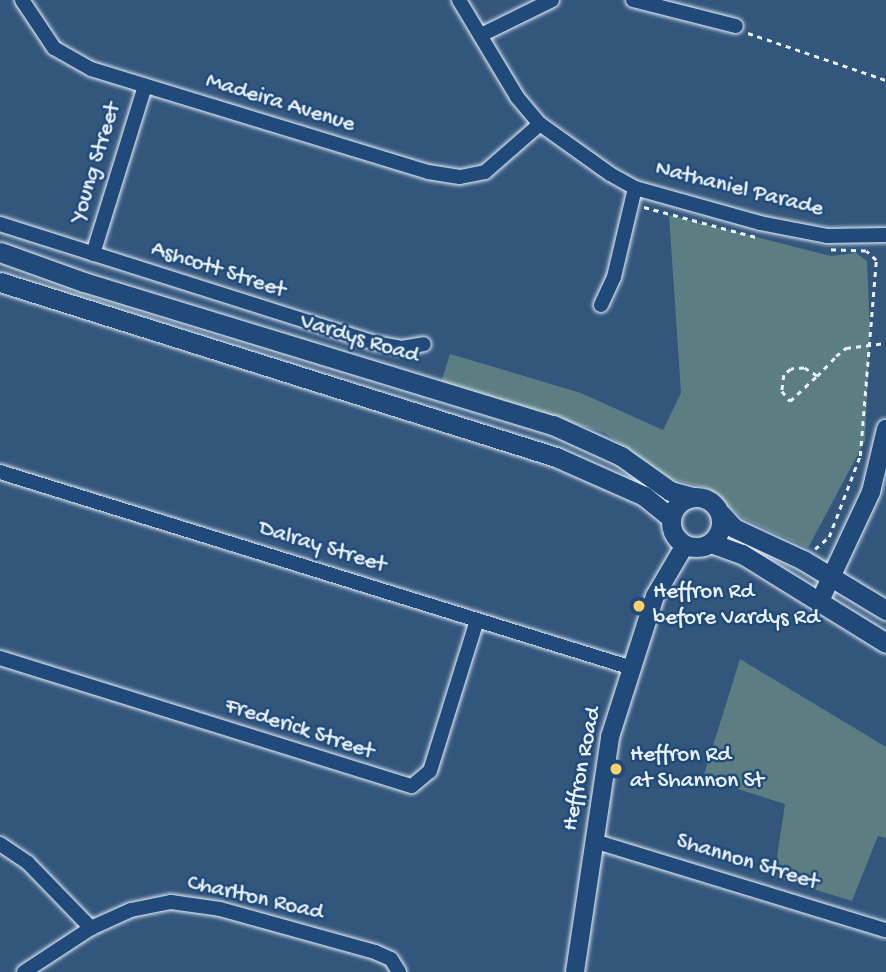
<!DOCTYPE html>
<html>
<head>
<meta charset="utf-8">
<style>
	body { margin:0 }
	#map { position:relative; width:886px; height:972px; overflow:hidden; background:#33567c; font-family:"Gochi Hand",sans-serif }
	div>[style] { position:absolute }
	.green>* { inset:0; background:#5c7d82 }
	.path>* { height:2.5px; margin-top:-1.25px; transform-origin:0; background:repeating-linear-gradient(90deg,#e8f1f8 0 5px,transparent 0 10px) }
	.roads { filter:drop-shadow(0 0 2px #e8f1f8) drop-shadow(0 0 2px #e8f1f8) }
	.minor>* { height:14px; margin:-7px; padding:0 7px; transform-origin:7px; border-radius:7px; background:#1f4a7a }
	.tertiary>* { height:18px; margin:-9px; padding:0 9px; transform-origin:9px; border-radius:9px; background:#1f4a7a }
	.secondary>* { height:19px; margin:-9.5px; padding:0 9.5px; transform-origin:9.5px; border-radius:9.5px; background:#1f4a7a }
	.secondary>.ring { margin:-9.5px; padding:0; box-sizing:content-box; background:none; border:19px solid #1f4a7a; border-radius:50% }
	.dots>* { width:19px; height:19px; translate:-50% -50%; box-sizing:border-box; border:4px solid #1f4a7a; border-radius:50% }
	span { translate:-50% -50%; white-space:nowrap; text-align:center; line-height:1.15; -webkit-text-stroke:5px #1f4a7a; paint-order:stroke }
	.street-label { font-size:23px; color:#e8f1f8 }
	.poi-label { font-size:23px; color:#e8f1f8 }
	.left { translate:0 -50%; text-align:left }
</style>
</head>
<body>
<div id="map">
	<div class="green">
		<i style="clip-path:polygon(669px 215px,831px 256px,856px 253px,867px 261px,870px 332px,865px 441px,808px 548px,744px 519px,707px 488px,671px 479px,605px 433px,441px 382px,450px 354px,581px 393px,663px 430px,681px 393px)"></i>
		<i style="clip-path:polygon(740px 659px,886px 747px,886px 838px,878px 836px,852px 901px,774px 877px,785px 804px,703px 778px)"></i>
	</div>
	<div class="path">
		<i style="left:748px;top:33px;width:146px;rotate:18.8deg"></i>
		<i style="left:644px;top:207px;width:116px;rotate:15deg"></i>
		<i style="left:817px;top:376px;width:15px;rotate:-148deg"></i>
		<i style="left:804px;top:368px;width:13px;rotate:176deg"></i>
		<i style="left:791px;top:369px;width:9px;rotate:139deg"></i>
		<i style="left:784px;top:375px;width:16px;rotate:97deg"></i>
		<i style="left:782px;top:391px;width:13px;rotate:51deg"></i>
		<i style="left:790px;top:401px;width:37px;rotate:-43deg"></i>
		<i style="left:817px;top:376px;width:28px;rotate:-46deg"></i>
		<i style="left:836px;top:356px;width:13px;rotate:-39deg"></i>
		<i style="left:846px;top:348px;width:40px;rotate:-7.1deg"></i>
		<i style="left:815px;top:549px;width:18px;rotate:-41deg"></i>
		<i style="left:829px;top:537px;width:87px;rotate:-69.1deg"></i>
		<i style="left:860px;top:456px;width:197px;rotate:-85.3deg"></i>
		<i style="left:876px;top:260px;width:13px;rotate:-138deg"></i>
		<i style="left:866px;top:251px;width:38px;rotate:-178deg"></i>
	</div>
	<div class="roads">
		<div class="minor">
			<i style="left:22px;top:0;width:58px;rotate:56.3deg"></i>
			<i style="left:54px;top:48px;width:43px;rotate:29.6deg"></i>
			<i style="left:91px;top:69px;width:352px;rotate:17deg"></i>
			<i style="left:428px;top:172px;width:32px;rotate:9deg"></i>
			<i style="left:460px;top:177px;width:25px;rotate:-11deg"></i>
			<i style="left:485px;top:172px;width:73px;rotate:-41.1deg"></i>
			<i style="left:459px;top:0;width:113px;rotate:59.1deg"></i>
			<i style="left:517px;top:97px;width:35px;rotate:50deg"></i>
			<i style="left:540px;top:124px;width:86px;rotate:35.5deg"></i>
			<i style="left:610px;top:174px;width:29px;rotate:29deg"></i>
			<i style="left:635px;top:188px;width:130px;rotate:15.6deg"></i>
			<i style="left:760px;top:223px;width:68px;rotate:11deg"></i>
			<i style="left:827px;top:236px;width:59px;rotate:-1deg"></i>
			<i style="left:633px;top:0;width:106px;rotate:14.2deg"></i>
			<i style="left:481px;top:35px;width:79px;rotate:-26.2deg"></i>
			<i style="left:0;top:224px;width:394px;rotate:17.6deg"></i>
			<i style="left:376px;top:343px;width:26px;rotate:11deg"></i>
			<i style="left:402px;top:348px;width:22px;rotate:-10deg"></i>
			<i style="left:93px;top:254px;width:176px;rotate:-72.8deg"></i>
			<i style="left:601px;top:305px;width:31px;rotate:-65deg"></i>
			<i style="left:614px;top:277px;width:91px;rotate:-76.7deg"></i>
			<i style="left:0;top:472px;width:662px;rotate:17.23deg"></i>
			<i style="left:0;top:658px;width:431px;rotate:17.3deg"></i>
			<i style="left:412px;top:786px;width:23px;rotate:-40deg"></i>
			<i style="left:430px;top:771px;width:158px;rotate:-72.7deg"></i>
			<i style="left:594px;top:841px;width:305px;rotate:17deg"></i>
			<i style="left:0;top:844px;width:34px;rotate:34deg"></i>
			<i style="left:28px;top:863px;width:91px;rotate:45.9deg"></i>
			<i style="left:24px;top:972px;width:80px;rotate:-33.3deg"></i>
			<i style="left:91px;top:928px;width:44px;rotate:-24.2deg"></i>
			<i style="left:131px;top:910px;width:41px;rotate:-11.3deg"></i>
			<i style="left:171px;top:902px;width:49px;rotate:8.1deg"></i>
			<i style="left:220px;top:909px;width:161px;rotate:15.5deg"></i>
			<i style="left:375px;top:952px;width:17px;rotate:24deg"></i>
			<i style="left:391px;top:959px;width:15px;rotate:58deg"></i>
		</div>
		<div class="tertiary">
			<i style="left:819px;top:603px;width:123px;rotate:-64.9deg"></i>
			<i style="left:871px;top:492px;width:65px;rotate:-76.6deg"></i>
			<i style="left:575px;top:972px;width:238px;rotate:-81.5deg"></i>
			<i style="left:610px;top:737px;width:148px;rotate:-72.3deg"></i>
			<i style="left:655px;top:596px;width:59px;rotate:-59.5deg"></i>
		</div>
		<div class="secondary">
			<i style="left:0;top:252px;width:89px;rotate:19.7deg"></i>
			<i style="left:84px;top:282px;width:490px;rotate:17deg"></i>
			<i style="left:553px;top:425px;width:75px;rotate:24.5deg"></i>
			<i style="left:621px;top:456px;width:60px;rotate:35.5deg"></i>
			<i style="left:670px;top:491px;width:24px;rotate:15deg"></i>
			<i style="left:0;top:282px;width:583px;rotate:17.47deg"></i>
			<i style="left:556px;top:457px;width:96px;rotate:23.9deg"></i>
			<i style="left:644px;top:496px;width:35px;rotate:39deg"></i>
			<i class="ring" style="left:671px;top:497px;width:31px;height:31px"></i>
			<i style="left:721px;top:514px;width:19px;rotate:47deg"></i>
			<i style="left:734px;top:528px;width:76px;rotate:24.9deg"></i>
			<i style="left:803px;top:560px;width:97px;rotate:31.1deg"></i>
			<i style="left:711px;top:543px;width:33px;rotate:20deg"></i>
			<i style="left:742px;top:554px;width:169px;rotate:31.7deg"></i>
		</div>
	</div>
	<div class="dots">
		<i style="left:639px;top:606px;background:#ffd166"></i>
		<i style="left:616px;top:769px;background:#ffd166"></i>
	</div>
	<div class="street-label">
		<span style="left:280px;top:104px;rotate:17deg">Madeira Avenue</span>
		<span style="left:97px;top:163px;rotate:-73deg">Young Street</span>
		<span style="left:739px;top:190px;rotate:14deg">Nathaniel Parade</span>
		<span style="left:218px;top:271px;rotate:18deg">Ashcott Street</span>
		<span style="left:359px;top:340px;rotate:17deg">Vardys Road</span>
		<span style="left:322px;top:548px;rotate:17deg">Dalray Street</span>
		<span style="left:299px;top:730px;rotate:18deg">Frederick Street</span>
		<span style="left:583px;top:769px;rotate:-79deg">Heffron Road</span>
		<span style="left:747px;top:863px;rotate:17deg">Shannon Street</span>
		<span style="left:255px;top:899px;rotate:13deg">Charlton Road</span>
	</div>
	<div class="poi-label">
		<span class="left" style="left:653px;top:606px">Heffron Rd<br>before Vardys Rd</span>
		<span class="left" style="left:630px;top:769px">Heffron Rd<br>at Shannon St</span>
	</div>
</div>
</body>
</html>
